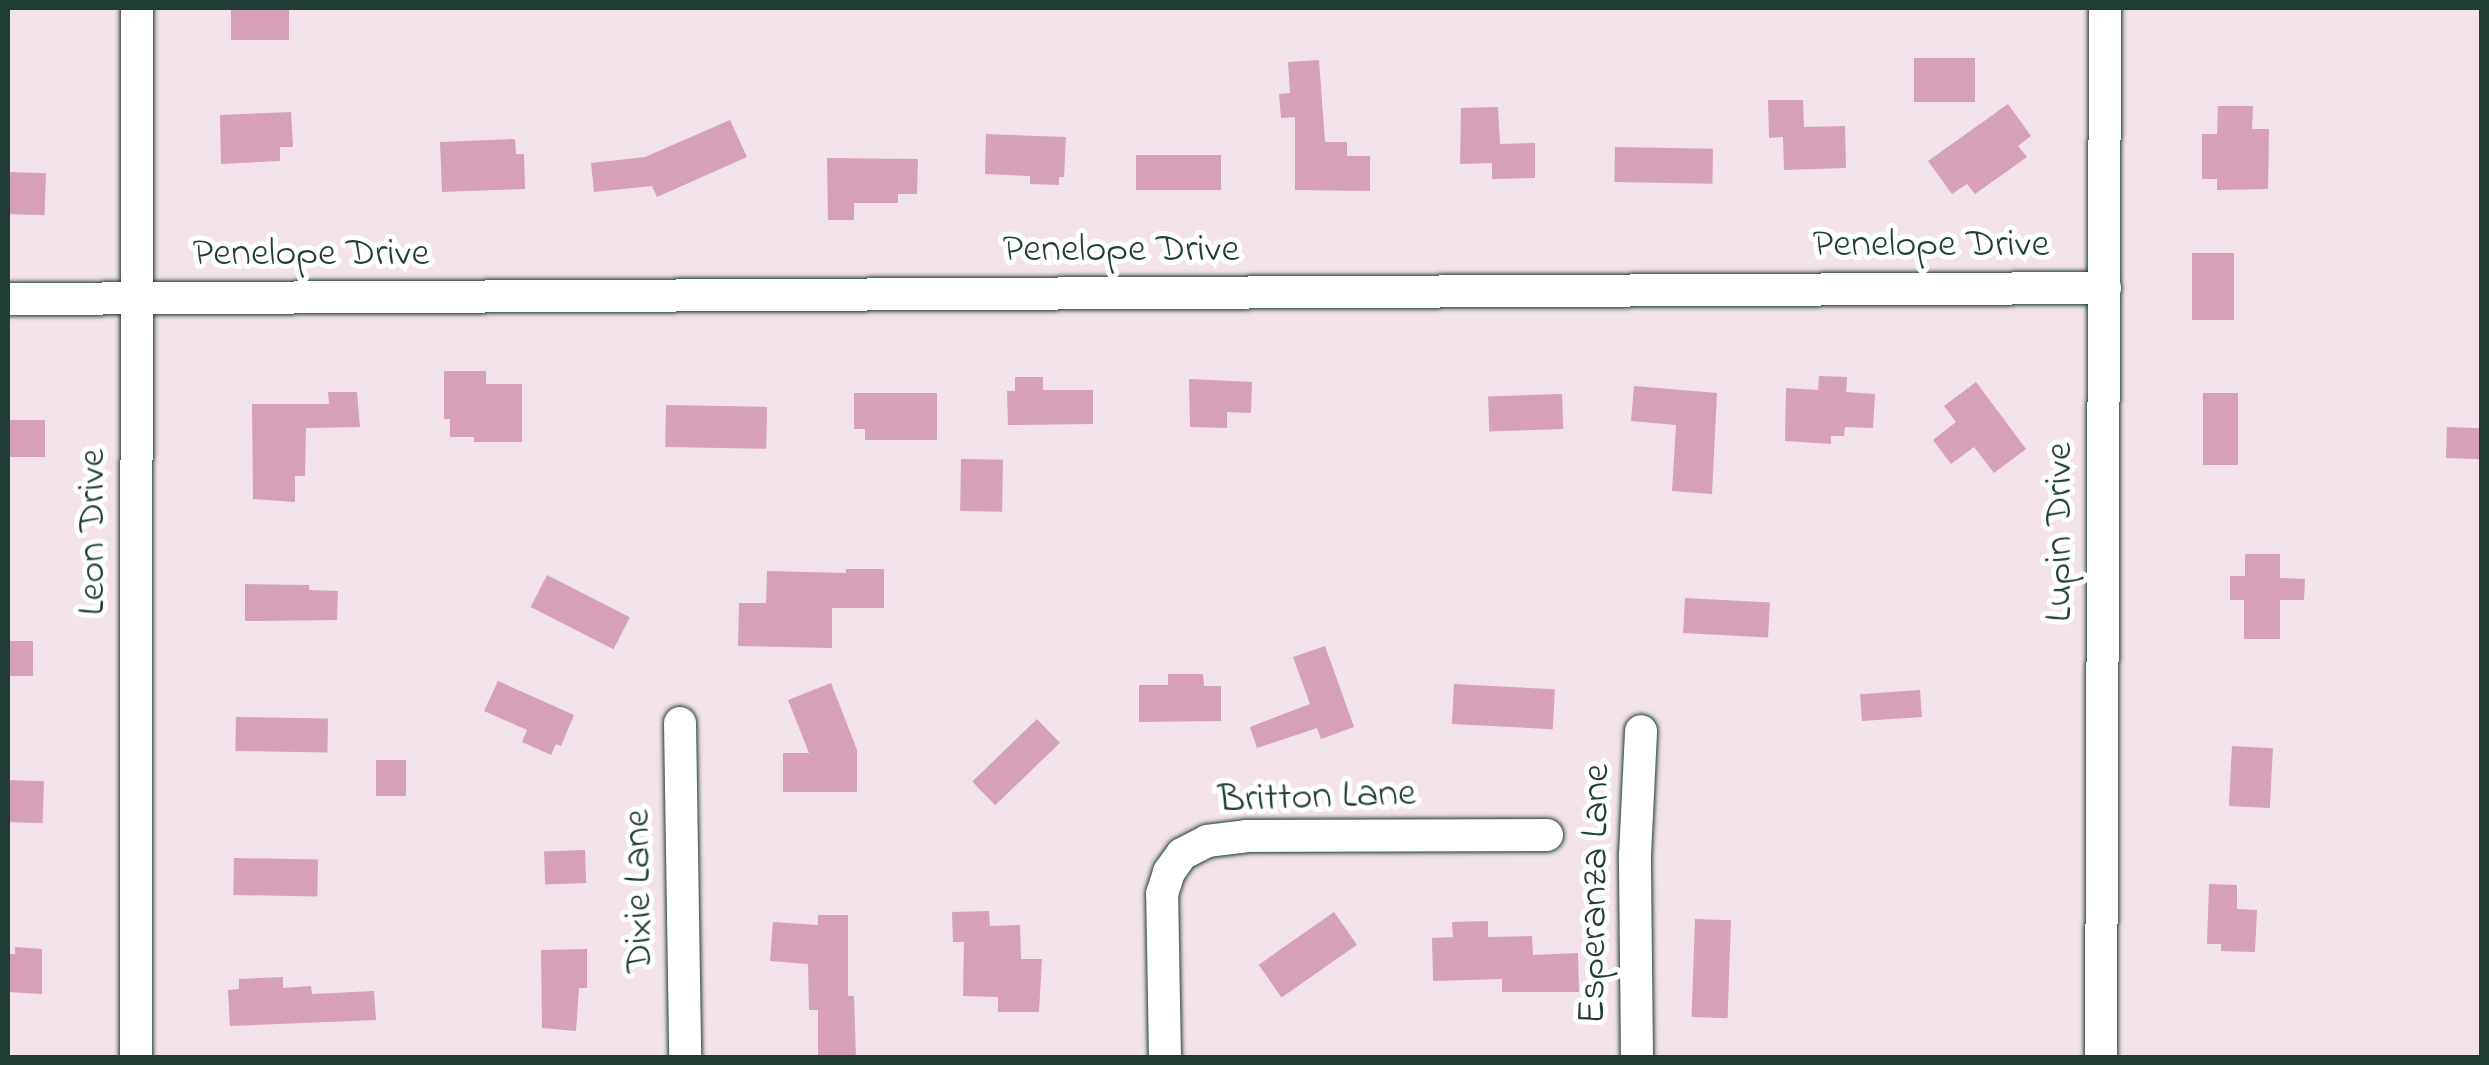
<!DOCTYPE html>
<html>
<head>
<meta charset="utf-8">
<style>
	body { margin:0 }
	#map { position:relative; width:2489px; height:1065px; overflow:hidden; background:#f2e2ea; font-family:"Indie Flower",sans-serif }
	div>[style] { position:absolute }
	.building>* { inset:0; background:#d5a0b8; transform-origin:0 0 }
	.roads { filter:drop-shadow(0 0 2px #1f3d34) drop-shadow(0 0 2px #1f3d34) }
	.minor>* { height:32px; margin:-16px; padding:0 16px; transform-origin:16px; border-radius:16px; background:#fff }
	span { translate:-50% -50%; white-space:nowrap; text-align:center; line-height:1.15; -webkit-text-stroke:10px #fff; paint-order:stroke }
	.street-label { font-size:40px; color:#1f3d34 }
	.frame { position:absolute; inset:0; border:10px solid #1f3d34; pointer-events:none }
</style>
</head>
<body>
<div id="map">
	<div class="building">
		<i style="left:231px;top:8px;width:58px;height:32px"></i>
		<i style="left:1914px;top:58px;width:61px;height:44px"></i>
		<i style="clip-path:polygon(1319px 60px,1325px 142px,1347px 142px,1347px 156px,1370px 156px,1370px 191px,1295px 190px,1295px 117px,1281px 118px,1279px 94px,1290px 93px,1288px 62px)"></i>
		<i style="clip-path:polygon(1768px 100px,1803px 100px,1804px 127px,1845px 126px,1846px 168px,1784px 170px,1783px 137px,1769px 138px)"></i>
		<i style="clip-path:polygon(2008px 104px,2031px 136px,2018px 146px,2027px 157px,1975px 194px,1967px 184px,1952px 194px,1928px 161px)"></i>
		<i style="clip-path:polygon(2218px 106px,2253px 106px,2252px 129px,2269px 129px,2268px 189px,2217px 190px,2217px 179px,2202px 179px,2202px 134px,2217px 134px)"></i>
		<i style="clip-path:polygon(1498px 107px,1500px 144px,1535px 143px,1535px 178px,1492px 179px,1492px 163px,1460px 164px,1461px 108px)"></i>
		<i style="clip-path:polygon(291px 112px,293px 147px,280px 147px,280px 161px,221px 164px,220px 115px)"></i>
		<i style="clip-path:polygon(730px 120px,747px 157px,657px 197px,652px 186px,594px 192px,591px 163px,645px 157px)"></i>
		<i style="clip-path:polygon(986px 134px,1066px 137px,1064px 177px,1059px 177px,1059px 185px,1030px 184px,1030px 176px,985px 174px)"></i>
		<i style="clip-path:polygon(515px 139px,516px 154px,524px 154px,525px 189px,442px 192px,440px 142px)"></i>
		<i style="left:1615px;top:147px;width:98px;height:35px;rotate:1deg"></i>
		<i style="left:1136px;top:155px;width:85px;height:35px"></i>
		<i style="clip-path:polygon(827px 158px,918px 159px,917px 194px,898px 194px,898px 203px,854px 203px,854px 220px,828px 220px)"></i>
		<i style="left:8px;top:172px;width:38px;height:42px;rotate:2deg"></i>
		<i style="left:2192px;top:253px;width:42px;height:67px"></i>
		<i style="clip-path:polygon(444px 371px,486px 371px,486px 384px,522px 384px,522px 442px,474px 442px,474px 437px,450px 437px,450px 419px,444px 419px)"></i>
		<i style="clip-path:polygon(1819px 376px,1847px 377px,1846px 392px,1875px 394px,1873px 428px,1845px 427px,1844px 436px,1831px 436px,1831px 444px,1785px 441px,1786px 388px,1818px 390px)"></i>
		<i style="clip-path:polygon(1015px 377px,1043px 377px,1043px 390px,1093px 390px,1093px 424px,1008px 425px,1007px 391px,1015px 391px)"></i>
		<i style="clip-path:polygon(1189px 379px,1252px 382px,1251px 413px,1227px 412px,1227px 428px,1190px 427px)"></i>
		<i style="clip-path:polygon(1976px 382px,2026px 449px,1994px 473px,1974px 447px,1951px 464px,1933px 440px,1956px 422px,1944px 406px)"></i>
		<i style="clip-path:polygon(1634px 386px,1717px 393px,1712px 494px,1672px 491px,1676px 425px,1631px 421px)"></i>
		<i style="clip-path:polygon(328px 392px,357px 392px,360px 427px,306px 428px,305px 476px,295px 476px,295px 502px,253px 499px,252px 404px,329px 404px)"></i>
		<i style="clip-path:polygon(854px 393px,937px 393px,937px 440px,865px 440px,865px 429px,854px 429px)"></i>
		<i style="left:2203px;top:393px;width:35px;height:72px"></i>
		<i style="left:1562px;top:394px;width:35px;height:74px;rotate:88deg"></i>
		<i style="left:666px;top:405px;width:101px;height:42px;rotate:1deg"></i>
		<i style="left:8px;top:420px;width:37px;height:37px"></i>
		<i style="left:2447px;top:427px;width:35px;height:31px;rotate:2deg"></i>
		<i style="left:961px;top:459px;width:42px;height:52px;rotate:1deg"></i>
		<i style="clip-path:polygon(2245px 554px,2280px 554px,2280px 578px,2305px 579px,2304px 600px,2280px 600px,2280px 639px,2244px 639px,2244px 600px,2230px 600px,2230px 576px,2245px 576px)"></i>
		<i style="clip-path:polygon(846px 569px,884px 569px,884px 608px,832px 608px,832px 648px,738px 646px,739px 603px,766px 603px,767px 571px,846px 573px)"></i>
		<i style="left:547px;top:575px;width:93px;height:36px;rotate:27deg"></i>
		<i style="clip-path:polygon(245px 584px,309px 585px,309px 590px,338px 591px,337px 620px,245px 621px)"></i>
		<i style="left:1685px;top:598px;width:85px;height:35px;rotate:3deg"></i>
		<i style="left:8px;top:641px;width:25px;height:35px"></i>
		<i style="clip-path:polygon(1325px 646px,1354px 727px,1321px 739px,1317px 728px,1257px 748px,1250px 727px,1310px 704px,1293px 657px)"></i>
		<i style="clip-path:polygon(1168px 674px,1203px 674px,1204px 686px,1221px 686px,1221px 721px,1139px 722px,1139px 685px,1168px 685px)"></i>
		<i style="clip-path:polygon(498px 681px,574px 715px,561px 746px,556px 744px,551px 755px,522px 742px,527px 730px,484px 711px)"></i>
		<i style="clip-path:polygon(831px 683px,857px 750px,857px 792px,783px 792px,783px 753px,809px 753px,788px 700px)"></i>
		<i style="left:1454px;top:684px;width:101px;height:40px;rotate:3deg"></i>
		<i style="left:1920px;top:690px;width:27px;height:60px;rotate:86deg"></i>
		<i style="left:236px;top:717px;width:92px;height:34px;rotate:1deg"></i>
		<i style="left:1037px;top:719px;width:33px;height:90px;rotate:46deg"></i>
		<i style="left:2232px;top:746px;width:41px;height:60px;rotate:3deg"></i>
		<i style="left:406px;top:760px;width:36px;height:30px;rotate:90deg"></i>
		<i style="left:8px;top:780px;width:36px;height:42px;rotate:2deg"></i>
		<i style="left:585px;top:850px;width:33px;height:41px;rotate:88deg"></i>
		<i style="left:234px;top:858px;width:84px;height:37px;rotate:1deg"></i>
		<i style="clip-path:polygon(2209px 884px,2237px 885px,2237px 909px,2257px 910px,2255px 952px,2221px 951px,2221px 944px,2207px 944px)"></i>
		<i style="clip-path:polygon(989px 911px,990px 926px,1020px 925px,1021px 959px,1042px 959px,1039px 1012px,998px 1012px,998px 997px,963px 996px,964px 942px,953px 942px,952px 912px)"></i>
		<i style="left:1334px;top:912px;width:40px;height:92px;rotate:55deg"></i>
		<i style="clip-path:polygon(818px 915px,848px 915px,848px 996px,854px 996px,856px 1058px,818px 1058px,818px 1010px,809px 1010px,808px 964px,770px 961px,773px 922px,818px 925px)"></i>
		<i style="left:1695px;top:919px;width:36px;height:98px;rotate:2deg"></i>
		<i style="clip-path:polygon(1488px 921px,1488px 937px,1532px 936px,1533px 955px,1578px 953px,1579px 992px,1502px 992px,1502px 979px,1433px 981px,1432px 938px,1453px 937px,1452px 922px)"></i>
		<i style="clip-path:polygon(15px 947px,42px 949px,42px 994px,8px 992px,8px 954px,15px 954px)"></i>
		<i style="clip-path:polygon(587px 949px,587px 988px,579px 988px,576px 1031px,542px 1028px,541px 950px)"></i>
		<i style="clip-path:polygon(283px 977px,283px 988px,311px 986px,312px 994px,374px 991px,376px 1020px,230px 1026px,228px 990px,239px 989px,239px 979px)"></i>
	</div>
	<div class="roads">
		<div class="minor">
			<i style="left:8px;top:299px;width:2097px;rotate:-0.3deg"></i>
			<i style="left:680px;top:723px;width:335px;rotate:89.1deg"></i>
			<i style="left:136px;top:1058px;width:1050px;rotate:-89.95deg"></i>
			<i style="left:1165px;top:1058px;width:164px;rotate:-91deg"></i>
			<i style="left:1162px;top:894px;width:23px;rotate:-72deg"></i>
			<i style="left:1169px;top:872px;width:22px;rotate:-54deg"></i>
			<i style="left:1182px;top:854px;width:28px;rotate:-27deg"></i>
			<i style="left:1207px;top:841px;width:39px;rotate:-7deg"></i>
			<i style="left:1246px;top:836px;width:301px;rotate:-0.2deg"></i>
			<i style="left:1637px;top:1058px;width:203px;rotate:-90.6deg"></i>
			<i style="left:1635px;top:855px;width:124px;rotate:-87.2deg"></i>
			<i style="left:2101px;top:1058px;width:1050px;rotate:-89.78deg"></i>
		</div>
	</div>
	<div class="street-label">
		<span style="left:1931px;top:246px">Penelope Drive</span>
		<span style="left:1121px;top:251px">Penelope Drive</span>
		<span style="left:311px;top:255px">Penelope Drive</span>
		<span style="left:94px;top:532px;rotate:-90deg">Leon Drive</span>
		<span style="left:2061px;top:532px;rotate:-90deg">Lupin Drive</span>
		<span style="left:1317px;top:798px;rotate:-2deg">Britton Lane</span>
		<span style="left:640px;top:891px;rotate:-91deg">Dixie Lane</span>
		<span style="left:1596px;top:894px;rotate:-89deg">Esperanza Lane</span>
	</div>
	<div class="frame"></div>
</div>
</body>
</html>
